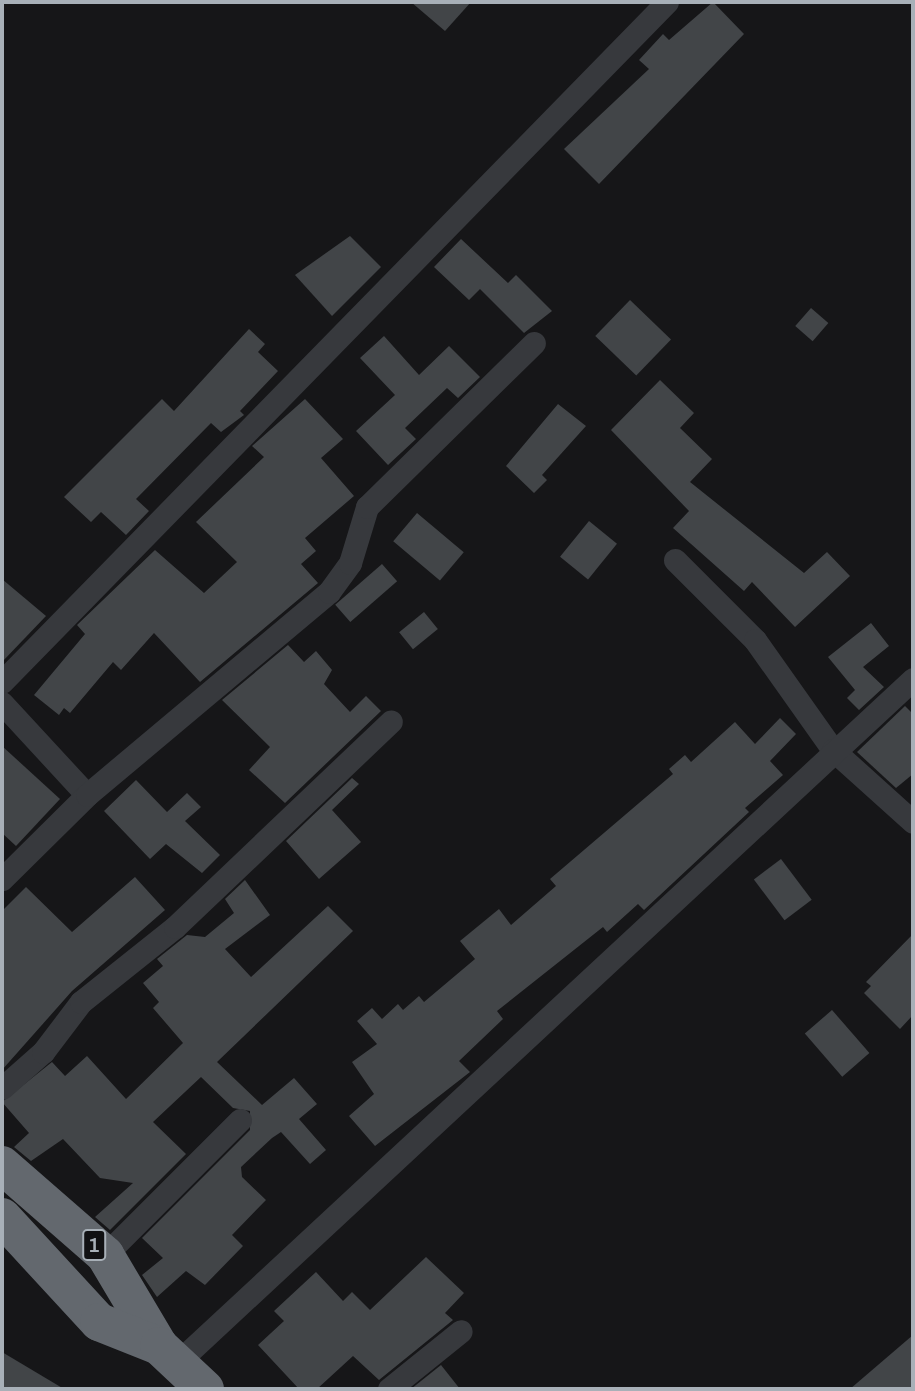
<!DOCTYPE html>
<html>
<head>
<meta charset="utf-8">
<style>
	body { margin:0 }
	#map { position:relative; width:915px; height:1391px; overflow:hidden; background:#161618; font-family:"Archivo Narrow",sans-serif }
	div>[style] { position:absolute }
	.building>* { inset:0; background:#424548; transform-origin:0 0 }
	.street>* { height:23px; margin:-11.5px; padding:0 11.5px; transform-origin:11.5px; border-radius:11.5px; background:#37393d }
	.highway>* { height:38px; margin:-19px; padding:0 19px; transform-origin:19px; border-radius:19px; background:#63686e }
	span { translate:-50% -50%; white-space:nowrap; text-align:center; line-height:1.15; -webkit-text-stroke:5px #111113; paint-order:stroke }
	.shield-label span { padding:2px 5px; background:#111113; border:2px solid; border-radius:5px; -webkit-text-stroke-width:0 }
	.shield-label { font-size:21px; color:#a8b0b8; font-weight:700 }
	.frame { position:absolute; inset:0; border:4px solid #a8b0b8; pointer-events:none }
</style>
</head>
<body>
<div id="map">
	<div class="building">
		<i style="clip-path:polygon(411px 2px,471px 2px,445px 31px)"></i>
		<i style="clip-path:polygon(713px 2px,744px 34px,599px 184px,564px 149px,649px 69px,639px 60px,663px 34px,669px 40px)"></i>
		<i style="clip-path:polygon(350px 236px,381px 267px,332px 316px,295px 275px)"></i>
		<i style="clip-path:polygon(461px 239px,508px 283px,516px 275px,552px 311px,524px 333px,480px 289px,469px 300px,434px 267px)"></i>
		<i style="left:630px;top:300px;width:57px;height:50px;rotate:44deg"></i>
		<i style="left:811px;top:308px;width:23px;height:24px;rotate:41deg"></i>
		<i style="clip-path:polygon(249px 329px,265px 344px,258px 352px,278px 371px,240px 411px,244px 415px,221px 432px,211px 423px,136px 499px,149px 511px,126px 535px,101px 512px,91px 522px,64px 497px,162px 399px,174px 411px)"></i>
		<i style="clip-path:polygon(384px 336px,419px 375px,449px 346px,480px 377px,458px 398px,447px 388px,405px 428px,416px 439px,388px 465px,356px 431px,395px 395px,360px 358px)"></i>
		<i style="clip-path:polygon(660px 380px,694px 413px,680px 428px,712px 459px,690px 482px,804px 573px,827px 552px,850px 576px,795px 627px,752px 582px,744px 591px,673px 528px,689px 511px,611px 430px)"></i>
		<i style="clip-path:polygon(305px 399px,343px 439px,321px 458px,354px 496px,305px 538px,316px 551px,301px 564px,318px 583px,200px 682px,154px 633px,121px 670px,113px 662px,70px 713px,64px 708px,59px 715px,34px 695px,85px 634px,77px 625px,155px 550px,204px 593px,237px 562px,196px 522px,264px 457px,252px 446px)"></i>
		<i style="clip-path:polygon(558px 404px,586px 426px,542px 475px,547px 480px,534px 493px,506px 466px)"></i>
		<i style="left:417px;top:513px;width:61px;height:37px;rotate:40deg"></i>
		<i style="left:589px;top:521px;width:36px;height:46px;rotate:39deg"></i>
		<i style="left:382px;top:564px;width:23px;height:62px;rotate:49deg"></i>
		<i style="clip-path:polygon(2px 579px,46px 616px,2px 662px)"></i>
		<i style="left:424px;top:612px;width:22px;height:32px;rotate:51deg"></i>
		<i style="clip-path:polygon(871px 623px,889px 646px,863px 667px,884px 687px,859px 710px,847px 698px,855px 690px,828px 657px)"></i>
		<i style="clip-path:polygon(288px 645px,304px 662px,316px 651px,332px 670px,324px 684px,350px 712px,366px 696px,381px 711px,285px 803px,249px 770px,270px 747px,222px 700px)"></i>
		<i style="clip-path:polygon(905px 706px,913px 714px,913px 774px,896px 788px,857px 752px)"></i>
		<i style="clip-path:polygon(780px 718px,796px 734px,770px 761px,783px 775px,745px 808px,749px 812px,644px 910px,638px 904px,607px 932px,603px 927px,497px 1011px,503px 1019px,459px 1061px,470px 1072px,375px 1146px,349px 1116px,374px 1094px,352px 1062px,377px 1044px,357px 1021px,372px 1008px,382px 1019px,398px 1004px,403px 1010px,419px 996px,424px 1002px,475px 959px,460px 941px,499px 909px,511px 925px,556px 886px,550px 879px,673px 774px,669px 769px,685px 755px,691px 762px,735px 722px,755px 744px)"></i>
		<i style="clip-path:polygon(2px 746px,60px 799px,16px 846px,2px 833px)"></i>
		<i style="clip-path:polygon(352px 778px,359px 784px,332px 810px,361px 842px,319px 879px,286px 841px)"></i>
		<i style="clip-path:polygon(136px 780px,167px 812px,187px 793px,201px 807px,185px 821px,220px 855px,202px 873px,166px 844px,150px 859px,104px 811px)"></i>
		<i style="left:781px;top:859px;width:51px;height:34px;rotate:53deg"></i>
		<i style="clip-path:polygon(135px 877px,165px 910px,72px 991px,2px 1070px,2px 911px,26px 887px,72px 932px)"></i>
		<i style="clip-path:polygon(245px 880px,270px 915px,225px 949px,251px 977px,328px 906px,353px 931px,217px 1062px,262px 1105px,294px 1078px,317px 1104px,299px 1119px,326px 1150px,310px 1164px,281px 1132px,272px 1138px,241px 1167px,242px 1177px,266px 1200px,232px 1235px,243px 1246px,205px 1285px,186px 1271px,157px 1297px,142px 1275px,163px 1258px,142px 1238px,250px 1130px,250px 1111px,233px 1108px,201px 1077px,153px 1122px,186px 1154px,110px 1230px,95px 1217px,133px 1183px,100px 1178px,63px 1139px,31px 1161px,14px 1147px,29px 1133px,2px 1102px,52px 1062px,65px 1076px,87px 1056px,126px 1099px,183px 1043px,153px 1008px,159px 1002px,143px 983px,163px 966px,157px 959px,187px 935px,205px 937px,234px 913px,225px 899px)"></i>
		<i style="clip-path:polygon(913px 934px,913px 1015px,900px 1029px,864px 993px,871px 986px,866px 982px)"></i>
		<i style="left:832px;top:1010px;width:57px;height:36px;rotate:49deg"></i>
		<i style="clip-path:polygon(426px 1257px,464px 1293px,445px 1313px,453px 1320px,379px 1380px,353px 1356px,317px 1389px,299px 1389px,258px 1345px,284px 1321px,274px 1311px,316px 1272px,343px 1301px,352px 1292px,370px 1310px)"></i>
		<i style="clip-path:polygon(913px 1335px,913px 1389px,850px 1389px)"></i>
		<i style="clip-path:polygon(2px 1352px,64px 1389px,2px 1389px)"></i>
		<i style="clip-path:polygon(441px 1365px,460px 1389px,411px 1389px)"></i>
	</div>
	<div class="street">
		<i style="left:675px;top:560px;width:113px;rotate:45deg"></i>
		<i style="left:755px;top:640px;width:135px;rotate:54.7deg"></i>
		<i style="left:833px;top:750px;width:108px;rotate:42deg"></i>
		<i style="left:2px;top:682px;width:951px;rotate:-45.64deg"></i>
		<i style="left:2px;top:703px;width:125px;rotate:47.3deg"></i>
		<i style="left:87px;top:795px;width:120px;rotate:135.3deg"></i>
		<i style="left:87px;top:795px;width:316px;rotate:-40deg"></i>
		<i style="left:329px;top:592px;width:36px;rotate:-54deg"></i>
		<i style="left:350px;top:563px;width:59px;rotate:-73.1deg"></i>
		<i style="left:367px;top:507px;width:234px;rotate:-44.5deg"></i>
		<i style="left:2px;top:1088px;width:55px;rotate:-41.3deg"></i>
		<i style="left:43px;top:1052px;width:63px;rotate:-52.8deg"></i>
		<i style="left:81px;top:1002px;width:120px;rotate:-38.6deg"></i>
		<i style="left:175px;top:927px;width:298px;rotate:-43.6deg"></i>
		<i style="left:105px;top:1255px;width:191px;rotate:-45deg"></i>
		<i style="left:179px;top:1361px;width:1002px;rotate:-42.9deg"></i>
		<i style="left:389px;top:1389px;width:92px;rotate:-38.9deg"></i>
	</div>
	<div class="highway">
		<i style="left:2px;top:1165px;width:137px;rotate:41.1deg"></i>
		<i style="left:105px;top:1255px;width:106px;rotate:59.3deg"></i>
		<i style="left:2px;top:1217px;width:143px;rotate:47.3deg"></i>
		<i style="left:99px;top:1322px;width:65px;rotate:21.8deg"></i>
		<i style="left:159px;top:1346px;width:63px;rotate:43.1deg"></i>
	</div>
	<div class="shield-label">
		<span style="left:94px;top:1245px">1</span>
	</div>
	<div class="frame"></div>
</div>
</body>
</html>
